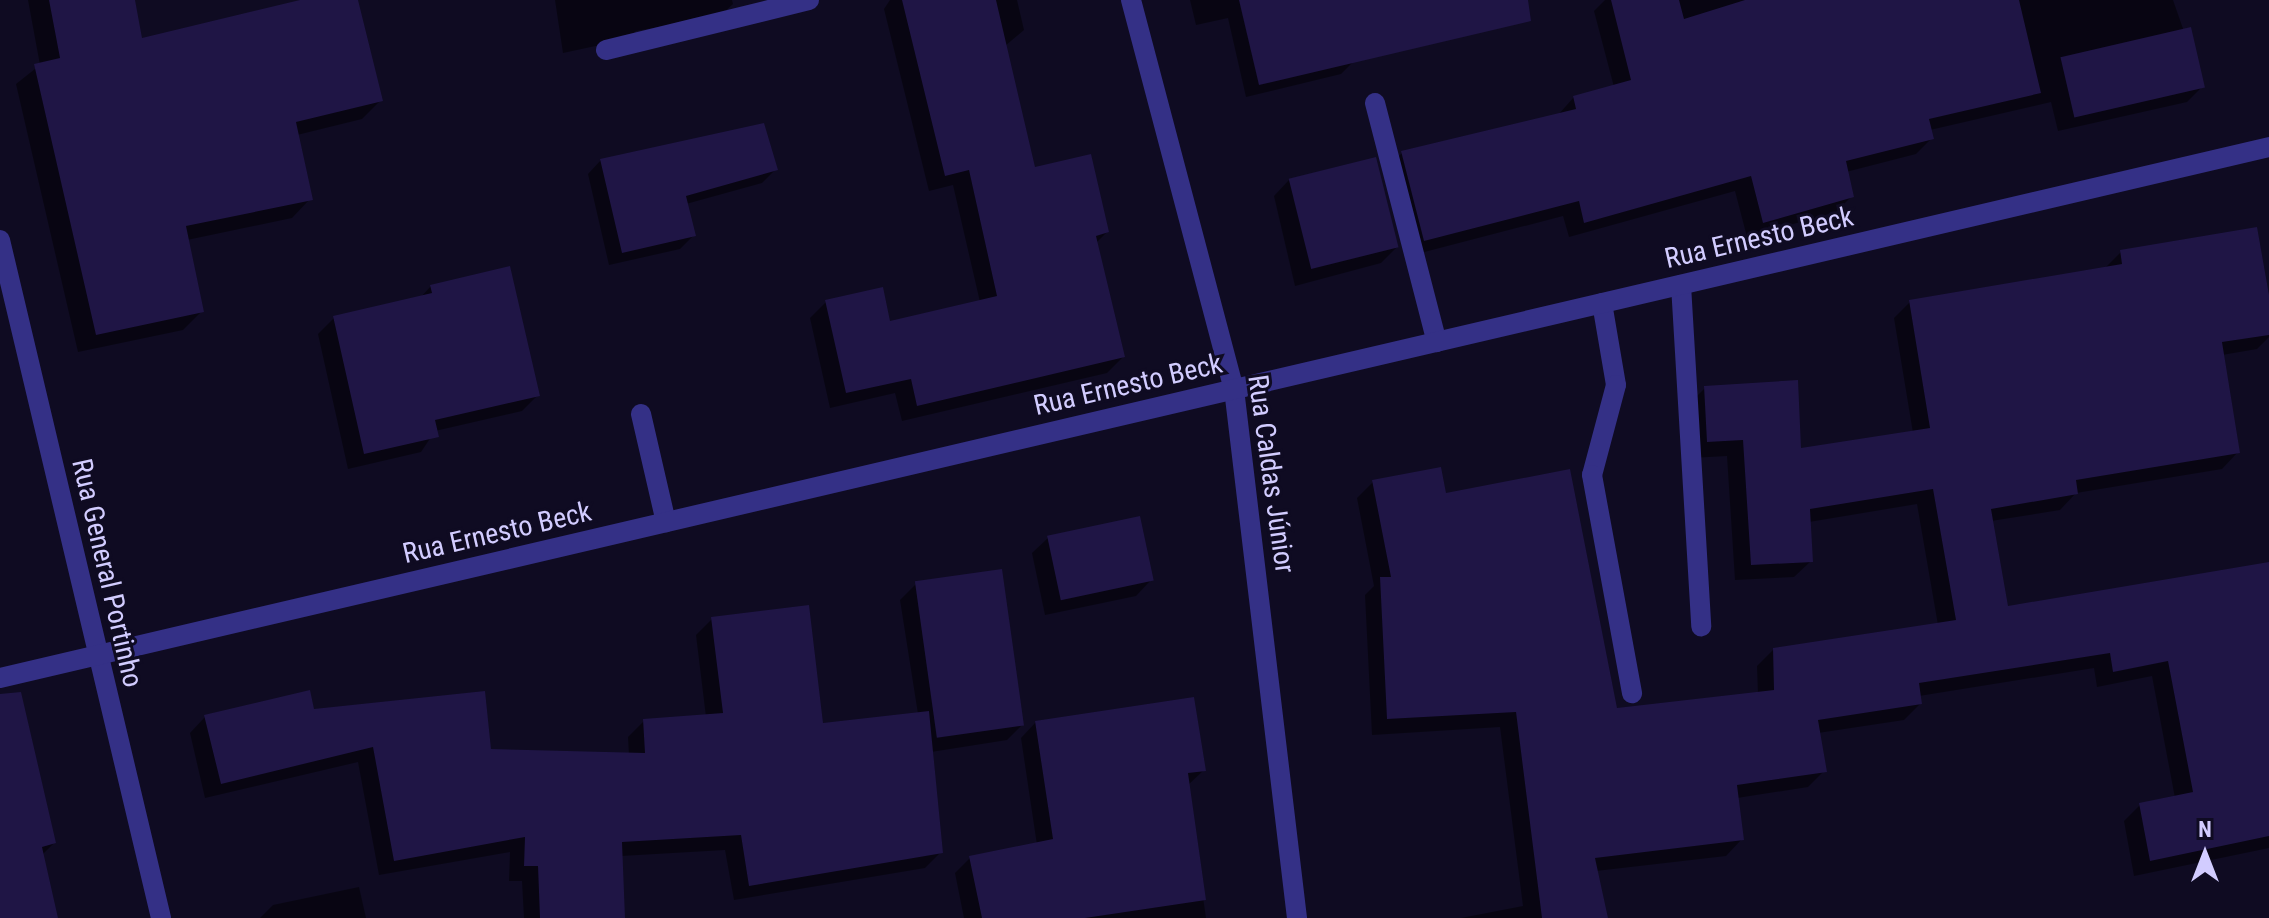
<!DOCTYPE html>
<html>
<head>
<meta charset="utf-8">
<style>
	body { margin:0 }
	#map { position:relative; width:2269px; height:918px; overflow:hidden; background:#0f0b22; font-family:"Roboto Condensed",sans-serif }
	div>[style] { position:absolute }
	.shadow>* { inset:0; background:#0007 }
	.building>* { inset:0; background:#1f1545; transform-origin:0 0 }
	.service>* { height:20px; margin:-10px; padding:0 10px; transform-origin:10px; border-radius:10px; background:#343086 }
	.minor>* { height:20px; margin:-10px; padding:0 10px; transform-origin:10px; border-radius:10px; background:#343086 }
	.tertiary>* { height:20px; margin:-10px; padding:0 10px; transform-origin:10px; border-radius:10px; background:#343086 }
	span { translate:-50% -50%; white-space:nowrap; text-align:center; line-height:1.15; -webkit-text-stroke:6px #0f0b22; paint-order:stroke }
	.street-label { font-size:28px; color:#d2ccff }
	.north { position:absolute; left:2165px; top:814px; width:80px; height:80px; -webkit-text-stroke:6px #0f0b22; paint-order:stroke; rotate:0deg; font-size:22px; font-weight:700; line-height:32px; text-align:center; color:#d2ccff }
	.north::after { content:''; display:block; margin:auto; width:28px; height:36px; background:#d2ccff; clip-path:polygon(50% 0,100% 100%,50% 72%,0 100%) }
</style>
</head>
<body>
<div id="map">
	<div class="shadow">
		<i style="clip-path:polygon(28px 0,133px 0,141px 40px,309px 0,356px 0,381px 100px,362px 119px,297px 135px,310px 199px,292px 218px,187px 240px,202px 311px,183px 330px,78px 352px,16px 84px,40px 65px)"></i>
		<i style="clip-path:polygon(555px 0,732px 0,733px 4px,720px 16px,636px 31px,628px 39px,563px 53px)"></i>
		<i style="clip-path:polygon(890px 0,1017px 0,1024px 30px,1005px 46px,1033px 169px,1107px 232px,1096px 243px,1123px 357px,1107px 373px,902px 421px,895px 393px,830px 408px,810px 318px,826px 302px,889px 323px,980px 302px,953px 185px,929px 191px,884px 9px)"></i>
		<i style="clip-path:polygon(1190px 0,1339px 0,1354px 61px,1341px 74px,1246px 97px,1228px 18px,1196px 25px)"></i>
		<i style="clip-path:polygon(1605px 0,2173px 0,2203px 86px,2187px 102px,2058px 131px,2051px 102px,1930px 130px,1932px 138px,1916px 154px,1846px 172px,1852px 196px,1836px 212px,1747px 237px,1735px 191px,1569px 237px,1563px 216px,1409px 256px,1386px 169px,1402px 153px,1558px 115px,1574px 97px,1614px 87px,1594px 11px)"></i>
		<i style="clip-path:polygon(601px 160px,775px 170px,762px 183px,686px 204px,694px 235px,680px 249px,609px 265px,588px 174px)"></i>
		<i style="clip-path:polygon(1289px 180px,1397px 247px,1381px 263px,1295px 286px,1274px 196px)"></i>
		<i style="clip-path:polygon(2121px 252px,2269px 307px,2269px 337px,2257px 349px,2222px 355px,2238px 452px,2222px 469px,2076px 493px,2060px 510px,1991px 521px,2006px 609px,2269px 563px,2269px 848px,2134px 876px,2124px 821px,2140px 805px,2175px 798px,2152px 676px,2097px 687px,2094px 668px,1919px 696px,1920px 704px,1904px 720px,1818px 733px,1824px 771px,1808px 787px,1737px 798px,1742px 839px,1726px 856px,1596px 871px,1606px 918px,1461px 918px,1523px 906px,1500px 727px,1372px 735px,1365px 595px,1374px 586px,1357px 498px,1373px 482px,1445px 495px,1616px 710px,1758px 694px,1757px 666px,1774px 649px,1938px 625px,1917px 504px,1809px 522px,1811px 561px,1794px 577px,1735px 580px,1727px 456px,1691px 458px,1689px 404px,1705px 388px,1800px 450px,1913px 433px,1894px 318px,1910px 302px,2105px 268px)"></i>
		<i style="clip-path:polygon(431px 286px,538px 395px,522px 411px,435px 431px,421px 452px,348px 469px,318px 334px,334px 318px,420px 298px)"></i>
		<i style="clip-path:polygon(1048px 538px,1151px 580px,1136px 596px,1045px 615px,1032px 553px)"></i>
		<i style="clip-path:polygon(916px 584px,1023px 724px,1007px 740px,931px 752px,941px 852px,925px 868px,734px 900px,725px 850px,621px 856px,623px 918px,524px 918px,522px 881px,509px 881px,510px 852px,379px 875px,358px 762px,205px 798px,190px 733px,205px 717px,313px 711px,489px 751px,629px 755px,628px 737px,644px 721px,706px 717px,696px 635px,712px 619px,821px 725px,918px 714px,900px 600px)"></i>
		<i style="clip-path:polygon(1036px 722px,1204px 770px,1187px 786px,1206px 918px,964px 918px,955px 873px,970px 858px,1037px 845px,1021px 738px)"></i>
		<i style="clip-path:polygon(0 794px,54px 843px,42px 855px,57px 918px,0 918px)"></i>
		<i style="clip-path:polygon(359px 887px,366px 918px,260px 918px,273px 905px)"></i>
	</div>
	<div class="building">
		<i style="clip-path:polygon(49px 0,135px 0,142px 38px,300px 0,358px 0,383px 101px,296px 122px,313px 200px,186px 226px,204px 312px,96px 335px,34px 64px,60px 58px)"></i>
		<i style="clip-path:polygon(902px 0,996px 0,1035px 167px,1091px 154px,1109px 232px,1096px 236px,1125px 357px,917px 406px,911px 379px,846px 393px,825px 300px,883px 287px,890px 321px,997px 296px,969px 170px,945px 176px)"></i>
		<i style="clip-path:polygon(1239px 0,1528px 0,1531px 21px,1259px 85px)"></i>
		<i style="clip-path:polygon(1611px 0,1679px 0,1684px 19px,1745px 0,2019px 0,2041px 93px,1929px 119px,1934px 139px,1846px 161px,1854px 197px,1763px 223px,1751px 176px,1584px 223px,1579px 201px,1424px 241px,1401px 151px,1576px 109px,1573px 96px,1631px 80px)"></i>
		<i style="left:2191px;top:27px;width:62px;height:134px;rotate:77deg"></i>
		<i style="clip-path:polygon(764px 123px,778px 170px,686px 196px,696px 236px,622px 253px,600px 159px)"></i>
		<i style="left:1376px;top:157px;width:93px;height:90px;rotate:76deg"></i>
		<i style="clip-path:polygon(2257px 227px,2269px 295px,2269px 335px,2222px 342px,2240px 453px,2076px 480px,2078px 494px,1991px 509px,2008px 606px,2269px 562px,2269px 836px,2150px 861px,2139px 803px,2193px 792px,2168px 661px,2113px 672px,2110px 653px,1919px 683px,1922px 704px,1818px 720px,1827px 772px,1737px 785px,1744px 840px,1595px 858px,1608px 918px,1542px 918px,1516px 712px,1387px 719px,1380px 577px,1391px 577px,1372px 480px,1441px 467px,1446px 493px,1570px 469px,1617px 708px,1774px 690px,1773px 648px,1956px 620px,1933px 489px,1810px 509px,1813px 562px,1751px 565px,1743px 440px,1707px 442px,1704px 386px,1798px 380px,1801px 448px,1930px 428px,1909px 300px,2122px 264px,2120px 250px)"></i>
		<i style="clip-path:polygon(510px 266px,540px 396px,435px 420px,439px 437px,364px 454px,333px 316px,432px 293px,430px 285px)"></i>
		<i style="left:1140px;top:516px;width:66px;height:95px;rotate:78deg"></i>
		<i style="left:1002px;top:569px;width:158px;height:88px;rotate:82deg"></i>
		<i style="clip-path:polygon(809px 605px,823px 723px,929px 711px,943px 853px,749px 886px,741px 835px,622px 842px,625px 918px,540px 918px,538px 866px,524px 866px,525px 837px,394px 861px,373px 747px,221px 784px,204px 715px,310px 690px,314px 709px,485px 691px,491px 749px,645px 753px,643px 719px,723px 713px,711px 617px)"></i>
		<i style="clip-path:polygon(21px 692px,56px 843px,42px 847px,58px 918px,0 918px,0 694px)"></i>
		<i style="clip-path:polygon(1194px 697px,1206px 771px,1188px 773px,1206px 900px,1085px 918px,982px 918px,969px 856px,1053px 839px,1035px 721px)"></i>
	</div>
	<div class="service">
		<i style="left:606px;top:50px;width:209px;rotate:-13.8deg"></i>
		<i style="left:1375px;top:103px;width:247px;rotate:75.5deg"></i>
		<i style="left:1681px;top:285px;width:342px;rotate:86.6deg"></i>
		<i style="left:1602px;top:303px;width:83px;rotate:80.3deg"></i>
		<i style="left:1616px;top:385px;width:93px;rotate:104.9deg"></i>
		<i style="left:1592px;top:475px;width:222px;rotate:79.6deg"></i>
		<i style="left:641px;top:414px;width:111px;rotate:77deg"></i>
	</div>
	<div class="minor">
		<i style="left:0;top:240px;width:697px;rotate:76.64deg"></i>
	</div>
	<div class="tertiary">
		<i style="left:1131px;top:0;width:402px;rotate:75.2deg"></i>
		<i style="left:1234px;top:389px;width:533px;rotate:83.21deg"></i>
		<i style="left:0;top:678px;width:2330px;rotate:-13.17deg"></i>
	</div>
	<div class="street-label">
		<span style="left:1759px;top:238px;rotate:-13deg">Rua Ernesto Beck</span>
		<span style="left:1128px;top:385px;rotate:-13deg">Rua Ernesto Beck</span>
		<span style="left:1271px;top:474px;rotate:82deg">Rua Caldas Júnior</span>
		<span style="left:497px;top:533px;rotate:-13deg">Rua Ernesto Beck</span>
		<span style="left:107px;top:573px;rotate:77deg">Rua General Portinho</span>
	</div>
	<div class="north">N</div>
</div>
</body>
</html>
